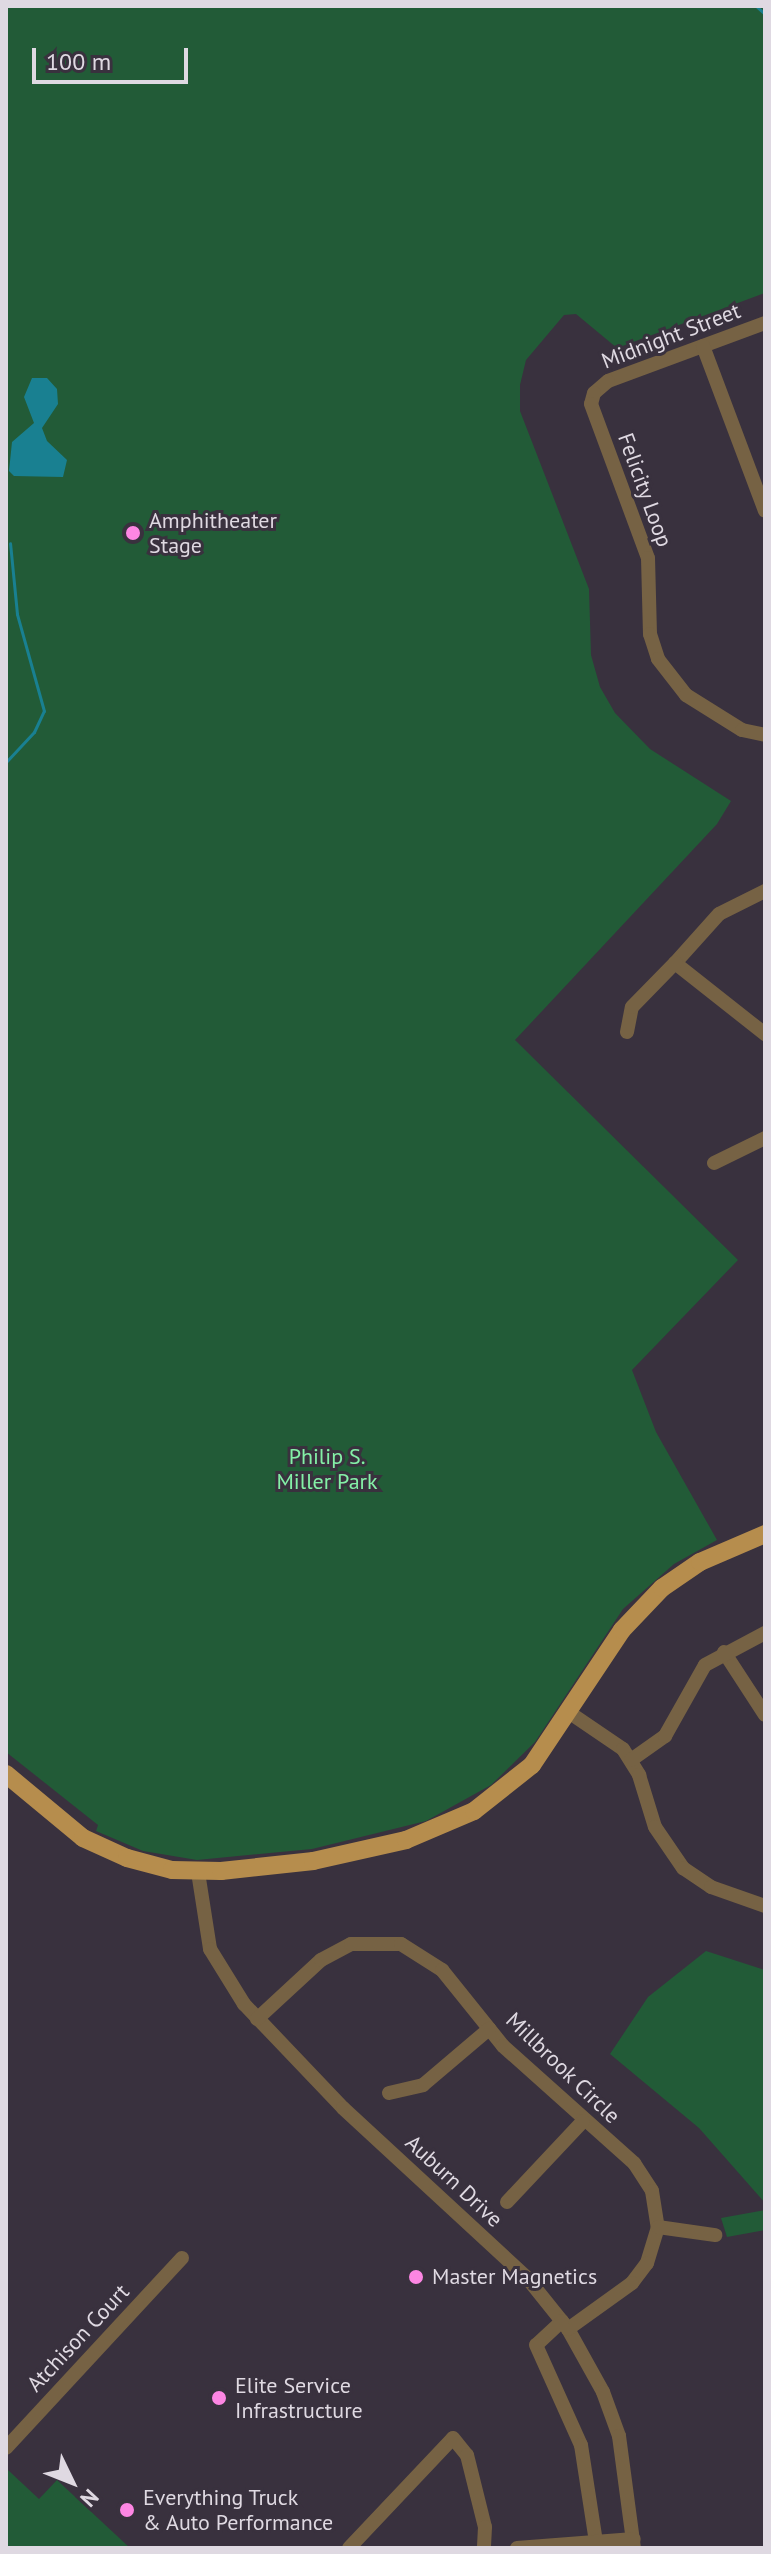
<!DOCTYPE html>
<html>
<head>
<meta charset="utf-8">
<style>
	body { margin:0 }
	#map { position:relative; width:771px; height:2554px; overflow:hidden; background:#39313e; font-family:"PT Sans",sans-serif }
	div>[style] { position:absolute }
	.green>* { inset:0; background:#225b37 }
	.water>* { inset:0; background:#198091 }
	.stream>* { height:3px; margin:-1.5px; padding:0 1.5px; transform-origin:1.5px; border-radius:1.5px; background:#198091 }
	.minor>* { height:14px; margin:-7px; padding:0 7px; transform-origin:7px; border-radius:7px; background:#766244 }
	.major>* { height:18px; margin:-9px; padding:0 9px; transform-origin:9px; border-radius:9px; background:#b68d4d }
	.dots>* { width:22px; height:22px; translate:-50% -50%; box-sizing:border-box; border:4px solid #39313e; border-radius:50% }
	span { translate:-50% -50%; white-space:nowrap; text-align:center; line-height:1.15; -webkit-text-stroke:6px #39313e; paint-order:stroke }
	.street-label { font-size:22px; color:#dfd9e2 }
	.poi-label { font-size:22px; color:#dfd9e2 }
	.left { translate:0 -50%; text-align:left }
	.park-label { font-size:22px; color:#84f0a7 }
	.frame { position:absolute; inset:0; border:8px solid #dfd9e2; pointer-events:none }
	.north { position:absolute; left:32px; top:2442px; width:80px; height:80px; -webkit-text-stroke:6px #39313e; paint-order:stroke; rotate:133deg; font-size:22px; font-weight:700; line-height:32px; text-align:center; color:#dfd9e2 }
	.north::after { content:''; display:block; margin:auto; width:28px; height:36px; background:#dfd9e2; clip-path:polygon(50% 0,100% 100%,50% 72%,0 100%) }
	.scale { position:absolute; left:32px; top:48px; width:156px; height:36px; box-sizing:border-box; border:4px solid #dfd9e2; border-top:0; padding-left:10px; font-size:24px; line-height:28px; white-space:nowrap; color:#dfd9e2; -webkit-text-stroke:6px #39313e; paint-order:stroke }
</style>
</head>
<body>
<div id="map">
	<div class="green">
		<i style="clip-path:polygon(6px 6px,765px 6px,765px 293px,617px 348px,576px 314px,564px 315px,526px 360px,520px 385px,520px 411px,589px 589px,591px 655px,600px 687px,615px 713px,650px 749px,731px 801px,717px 824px,515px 1040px,738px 1260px,632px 1370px,656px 1432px,717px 1540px,674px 1564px,623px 1609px,535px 1742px,491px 1785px,426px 1821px,312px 1849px,197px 1860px,143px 1851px,96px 1831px,98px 1825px,6px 1752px)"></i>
		<i style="clip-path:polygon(706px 1951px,765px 1970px,765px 2203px,699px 2128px,610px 2054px,648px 1997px)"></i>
		<i style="clip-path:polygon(765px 2210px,765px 2230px,727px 2237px,721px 2218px)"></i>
		<i style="clip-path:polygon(8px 2470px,39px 2499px,57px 2480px,130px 2548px,6px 2548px)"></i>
	</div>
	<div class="water">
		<i style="clip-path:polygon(32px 378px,47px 378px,57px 389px,58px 404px,42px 428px,47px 441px,67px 460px,63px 477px,14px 476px,9px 471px,12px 442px,34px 423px,24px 397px)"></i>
	</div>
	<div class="stream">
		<i style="left:756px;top:6px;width:12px;rotate:42deg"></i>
		<i style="left:6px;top:762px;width:41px;rotate:-47deg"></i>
		<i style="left:34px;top:732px;width:23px;rotate:-65deg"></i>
		<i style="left:44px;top:711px;width:101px;rotate:-105.6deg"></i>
		<i style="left:17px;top:614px;width:71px;rotate:-95.6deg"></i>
	</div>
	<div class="minor">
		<i style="left:765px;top:323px;width:167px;rotate:159.7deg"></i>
		<i style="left:608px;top:381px;width:18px;rotate:139deg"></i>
		<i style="left:594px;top:393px;width:11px;rotate:105deg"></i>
		<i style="left:591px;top:404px;width:164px;rotate:69.7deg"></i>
		<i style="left:648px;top:558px;width:76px;rotate:88.5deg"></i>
		<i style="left:650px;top:634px;width:26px;rotate:72deg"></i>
		<i style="left:658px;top:659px;width:46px;rotate:52.1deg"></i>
		<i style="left:686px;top:695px;width:66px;rotate:32deg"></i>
		<i style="left:742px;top:730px;width:24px;rotate:12deg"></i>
		<i style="left:703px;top:346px;width:176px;rotate:69.4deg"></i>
		<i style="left:765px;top:891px;width:51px;rotate:153.4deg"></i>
		<i style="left:719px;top:914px;width:66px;rotate:131.9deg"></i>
		<i style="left:675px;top:963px;width:115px;rotate:38.3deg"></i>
		<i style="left:627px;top:1032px;width:25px;rotate:-79deg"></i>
		<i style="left:632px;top:1007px;width:62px;rotate:-45.7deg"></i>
		<i style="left:714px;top:1163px;width:57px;rotate:-26.1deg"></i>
		<i style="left:724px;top:1652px;width:75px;rotate:56.9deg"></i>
		<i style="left:570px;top:1713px;width:64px;rotate:34.2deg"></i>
		<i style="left:623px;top:1749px;width:31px;rotate:58deg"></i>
		<i style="left:639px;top:1775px;width:54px;rotate:72.9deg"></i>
		<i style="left:655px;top:1827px;width:50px;rotate:55.7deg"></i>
		<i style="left:683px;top:1868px;width:34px;rotate:34deg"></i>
		<i style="left:711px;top:1887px;width:57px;rotate:19.4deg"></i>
		<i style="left:631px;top:1760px;width:42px;rotate:-35.2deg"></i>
		<i style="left:665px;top:1736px;width:81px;rotate:-60.6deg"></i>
		<i style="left:705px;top:1665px;width:68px;rotate:-28.1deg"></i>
		<i style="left:198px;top:1872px;width:78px;rotate:81.1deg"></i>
		<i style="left:210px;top:1949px;width:65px;rotate:58.3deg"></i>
		<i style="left:244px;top:2004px;width:144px;rotate:46.4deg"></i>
		<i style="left:343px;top:2108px;width:252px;rotate:42.7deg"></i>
		<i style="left:528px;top:2279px;width:64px;rotate:51.3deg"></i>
		<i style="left:568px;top:2329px;width:72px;rotate:60.9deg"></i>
		<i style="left:603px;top:2392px;width:47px;rotate:70deg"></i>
		<i style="left:619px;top:2436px;width:113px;rotate:82.4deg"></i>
		<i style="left:257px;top:2019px;width:87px;rotate:-42.7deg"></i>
		<i style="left:321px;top:1960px;width:34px;rotate:-28deg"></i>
		<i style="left:351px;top:1944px;width:50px"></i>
		<i style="left:401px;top:1944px;width:49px;rotate:32.4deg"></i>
		<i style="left:442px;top:1970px;width:97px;rotate:51.2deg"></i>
		<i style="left:503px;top:2046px;width:176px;rotate:41.8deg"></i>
		<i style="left:634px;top:2163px;width:33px;rotate:57deg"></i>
		<i style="left:652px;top:2191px;width:36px;rotate:81deg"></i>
		<i style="left:658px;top:2227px;width:38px;rotate:107deg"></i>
		<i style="left:647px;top:2263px;width:25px;rotate:127deg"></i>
		<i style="left:632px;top:2283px;width:79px;rotate:144.3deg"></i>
		<i style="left:389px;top:2093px;width:35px;rotate:-13deg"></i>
		<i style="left:423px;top:2085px;width:87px;rotate:-40.3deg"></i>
		<i style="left:507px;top:2202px;width:111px;rotate:-46.8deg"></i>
		<i style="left:658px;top:2227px;width:58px;rotate:8deg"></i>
		<i style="left:562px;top:2321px;width:35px;rotate:137deg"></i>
		<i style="left:536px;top:2345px;width:110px;rotate:65.8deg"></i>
		<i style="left:581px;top:2445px;width:104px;rotate:81.2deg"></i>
		<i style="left:6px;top:2448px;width:259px;rotate:-47.2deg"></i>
		<i style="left:349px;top:2548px;width:151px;rotate:-46.6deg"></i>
		<i style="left:453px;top:2438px;width:22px;rotate:51deg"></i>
		<i style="left:467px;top:2455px;width:74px;rotate:76deg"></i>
		<i style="left:485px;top:2527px;width:21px;rotate:93deg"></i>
		<i style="left:517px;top:2548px;width:117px;rotate:-4.4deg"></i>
	</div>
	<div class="major">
		<i style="left:6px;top:1774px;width:100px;rotate:39.7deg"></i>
		<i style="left:83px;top:1838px;width:48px;rotate:24.4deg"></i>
		<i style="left:127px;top:1858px;width:47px;rotate:14.9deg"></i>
		<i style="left:172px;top:1870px;width:49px;rotate:1.2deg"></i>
		<i style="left:221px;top:1871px;width:93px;rotate:-6.2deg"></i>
		<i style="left:313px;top:1861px;width:95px;rotate:-12.7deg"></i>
		<i style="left:406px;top:1840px;width:74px;rotate:-23.1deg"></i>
		<i style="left:474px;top:1811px;width:74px;rotate:-38.4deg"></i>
		<i style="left:532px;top:1765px;width:162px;rotate:-56.3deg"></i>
		<i style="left:622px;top:1630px;width:58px;rotate:-46.4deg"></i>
		<i style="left:662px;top:1588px;width:46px;rotate:-34.4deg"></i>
		<i style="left:700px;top:1562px;width:71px;rotate:-23.3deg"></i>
	</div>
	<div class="dots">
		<i style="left:133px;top:533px;background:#fd86e3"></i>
		<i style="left:416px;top:2277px;background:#fd86e3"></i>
		<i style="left:219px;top:2398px;background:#fd86e3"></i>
		<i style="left:127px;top:2510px;background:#fd86e3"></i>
	</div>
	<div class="street-label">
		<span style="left:671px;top:336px;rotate:-21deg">Midnight Street</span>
		<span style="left:645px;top:490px;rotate:70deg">Felicity Loop</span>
		<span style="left:563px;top:2068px;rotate:44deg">Millbrook Circle</span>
		<span style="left:454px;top:2181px;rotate:43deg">Auburn Drive</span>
		<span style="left:78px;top:2338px;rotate:-47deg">Atchison Court</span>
	</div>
	<div class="poi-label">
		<span class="left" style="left:149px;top:533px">Amphitheater<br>Stage</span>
		<span class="left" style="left:432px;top:2277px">Master Magnetics</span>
		<span class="left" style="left:235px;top:2398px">Elite Service<br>Infrastructure</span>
		<span class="left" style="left:143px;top:2510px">Everything Truck<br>&amp; Auto Performance</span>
	</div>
	<div class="park-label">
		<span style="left:327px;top:1469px">Philip S.<br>Miller Park</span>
	</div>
	<div class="frame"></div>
	<div class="north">N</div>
	<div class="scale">100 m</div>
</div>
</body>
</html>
